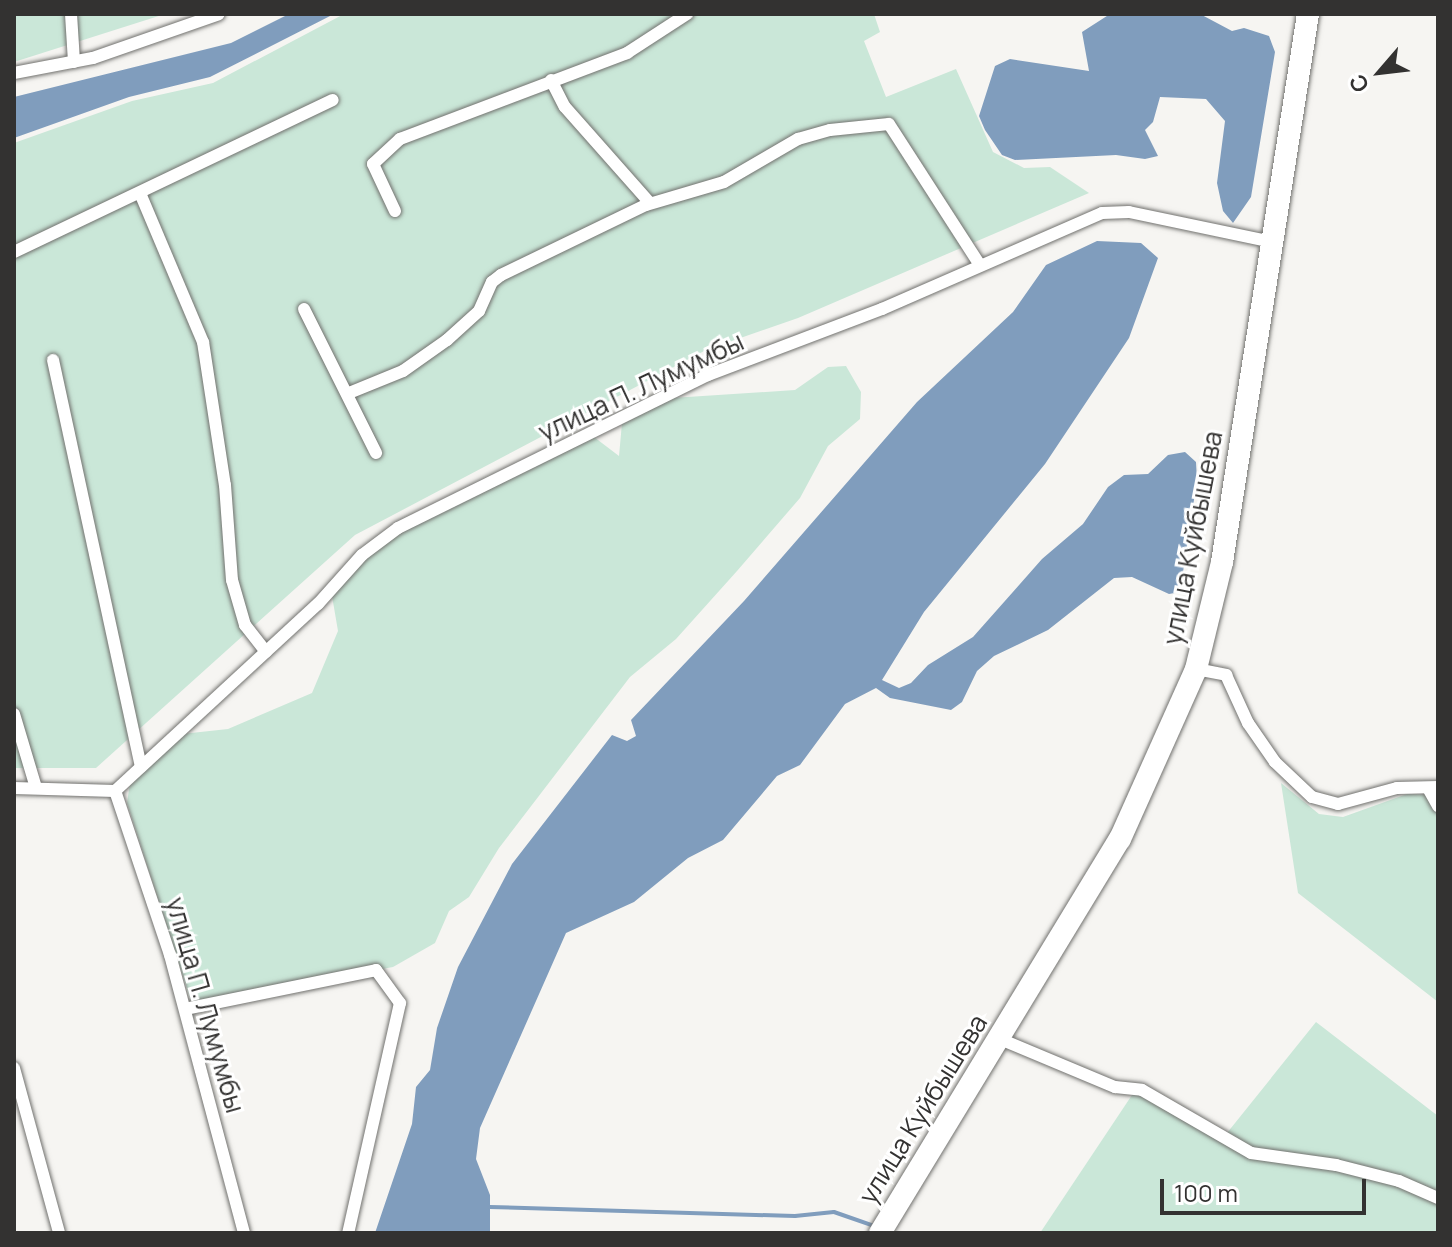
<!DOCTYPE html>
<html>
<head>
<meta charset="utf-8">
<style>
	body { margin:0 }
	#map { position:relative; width:1452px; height:1247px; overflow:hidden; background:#f6f5f2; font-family:Manrope,sans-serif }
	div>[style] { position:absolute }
	.green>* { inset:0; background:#cae7d8 }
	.water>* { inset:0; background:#809dbd }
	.stream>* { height:4px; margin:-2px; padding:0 2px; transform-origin:2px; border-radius:2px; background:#809dbd }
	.roads { filter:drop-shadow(0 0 2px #71716e) drop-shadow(0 0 2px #71716e) }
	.street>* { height:12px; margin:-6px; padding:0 6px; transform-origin:6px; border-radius:6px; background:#fff }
	.highway>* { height:22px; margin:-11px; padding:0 11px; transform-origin:11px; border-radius:11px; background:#fff }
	span { translate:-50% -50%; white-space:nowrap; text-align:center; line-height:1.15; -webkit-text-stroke:6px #fff; paint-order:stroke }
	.street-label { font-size:26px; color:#333231 }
	.frame { position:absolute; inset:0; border:16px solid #333231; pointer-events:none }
	.north { position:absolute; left:1340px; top:32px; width:80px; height:80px; -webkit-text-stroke:6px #fff; paint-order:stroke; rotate:242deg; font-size:22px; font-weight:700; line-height:32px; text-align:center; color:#333231 }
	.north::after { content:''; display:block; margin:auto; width:28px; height:36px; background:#333231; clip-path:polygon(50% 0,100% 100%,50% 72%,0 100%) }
	.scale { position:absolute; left:1160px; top:1179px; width:206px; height:36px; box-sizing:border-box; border:4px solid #333231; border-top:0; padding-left:10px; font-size:24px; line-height:28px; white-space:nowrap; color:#333231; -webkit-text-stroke:6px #fff; paint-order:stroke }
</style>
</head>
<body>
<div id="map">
	<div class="green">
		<i style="clip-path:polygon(14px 14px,165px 14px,14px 62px)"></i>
		<i style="clip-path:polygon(344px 14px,874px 14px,880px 32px,864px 41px,886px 97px,956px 69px,993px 152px,1024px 168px,1050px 167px,1089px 193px,798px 318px,706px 350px,355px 535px,96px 768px,14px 768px,14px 143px,132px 101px,213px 83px)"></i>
		<i style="clip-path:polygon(846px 366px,861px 392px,860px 419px,828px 446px,800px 498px,737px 571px,676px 639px,630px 677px,499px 848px,469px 897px,449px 911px,435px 943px,393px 967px,192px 1004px,127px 803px,130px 783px,182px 734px,228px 729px,312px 693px,338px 631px,332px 596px,363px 559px,401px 532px,594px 437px,619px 456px,622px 423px,672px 398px,795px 390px,828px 367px)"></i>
		<i style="clip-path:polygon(1281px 783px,1319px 814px,1343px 817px,1407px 794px,1438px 795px,1438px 1002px,1298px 893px)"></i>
		<i style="clip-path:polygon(1316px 1022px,1438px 1116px,1438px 1233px,1040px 1233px,1140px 1083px,1227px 1133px)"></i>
	</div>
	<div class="water">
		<i style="clip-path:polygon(289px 14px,334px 14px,210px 77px,129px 97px,14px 138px,14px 97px,231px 43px)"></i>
		<i style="clip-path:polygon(1110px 14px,1200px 14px,1232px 31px,1244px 28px,1269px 36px,1275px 52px,1251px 197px,1233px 223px,1223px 211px,1217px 183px,1225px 121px,1206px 99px,1160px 97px,1153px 122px,1145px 130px,1158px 156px,1145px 159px,1116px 155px,1015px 160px,1002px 155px,985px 130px,979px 116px,995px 66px,1010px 59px,1089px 71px,1082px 32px)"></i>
		<i style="clip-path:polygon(1097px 241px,1141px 243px,1158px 258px,1129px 338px,1045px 464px,924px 612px,882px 680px,899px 688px,911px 683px,928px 665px,973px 637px,1042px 559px,1083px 524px,1108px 487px,1124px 475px,1148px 474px,1168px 455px,1185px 452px,1196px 462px,1197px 480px,1180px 592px,1169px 594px,1132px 577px,1114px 578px,1048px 630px,994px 656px,977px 671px,962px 702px,951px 710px,890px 698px,876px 688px,845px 704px,800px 765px,777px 776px,723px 840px,688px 858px,634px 902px,566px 933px,480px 1128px,476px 1159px,490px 1195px,490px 1233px,375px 1233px,412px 1124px,416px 1087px,430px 1070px,437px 1028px,458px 967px,512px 864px,612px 735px,627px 741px,636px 736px,631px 720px,744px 601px,917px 402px,1013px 312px,1046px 265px)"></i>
	</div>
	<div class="stream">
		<i style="left:490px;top:1207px;width:305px;rotate:1.7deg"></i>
		<i style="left:795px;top:1216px;width:39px;rotate:-6deg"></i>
		<i style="left:834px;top:1212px;width:46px;rotate:19.2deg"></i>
	</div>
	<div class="roads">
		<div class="street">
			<i style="left:71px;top:14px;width:48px;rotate:86.4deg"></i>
			<i style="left:14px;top:73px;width:80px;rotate:-10.8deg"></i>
			<i style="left:93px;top:58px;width:133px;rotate:-19.2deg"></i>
			<i style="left:551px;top:80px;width:30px;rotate:63deg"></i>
			<i style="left:565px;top:107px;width:128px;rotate:48.5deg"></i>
			<i style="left:140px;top:193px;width:162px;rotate:67.1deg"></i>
			<i style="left:203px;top:342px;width:145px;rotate:81.3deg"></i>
			<i style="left:225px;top:485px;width:95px;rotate:85.8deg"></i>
			<i style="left:232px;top:580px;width:47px;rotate:73.9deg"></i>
			<i style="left:245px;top:625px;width:34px;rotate:52deg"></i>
			<i style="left:395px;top:211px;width:52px;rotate:-115.1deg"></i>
			<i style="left:373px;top:164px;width:37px;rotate:-43deg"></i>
			<i style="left:400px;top:139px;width:243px;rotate:-20.7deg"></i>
			<i style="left:627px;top:53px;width:72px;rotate:-33deg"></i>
			<i style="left:14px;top:252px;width:353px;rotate:-25.5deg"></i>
			<i style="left:304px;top:309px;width:161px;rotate:63.4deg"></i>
			<i style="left:53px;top:360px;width:416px;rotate:77.8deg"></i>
			<i style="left:349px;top:393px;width:58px;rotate:-22.2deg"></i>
			<i style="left:403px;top:371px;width:54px;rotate:-35.2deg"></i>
			<i style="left:447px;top:340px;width:43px;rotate:-42.2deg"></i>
			<i style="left:479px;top:311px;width:32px;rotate:-66deg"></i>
			<i style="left:492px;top:282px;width:11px;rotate:-38deg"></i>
			<i style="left:501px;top:275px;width:161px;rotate:-25.8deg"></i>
			<i style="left:646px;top:205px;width:81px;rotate:-16.4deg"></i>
			<i style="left:724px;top:182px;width:86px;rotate:-30.2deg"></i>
			<i style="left:798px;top:139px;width:33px;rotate:-16deg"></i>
			<i style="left:830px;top:130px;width:59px;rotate:-5.8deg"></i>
			<i style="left:889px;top:124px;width:168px;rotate:57.2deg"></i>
			<i style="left:1196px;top:669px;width:31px;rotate:11deg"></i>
			<i style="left:1226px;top:675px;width:53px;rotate:65.4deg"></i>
			<i style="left:1248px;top:723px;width:47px;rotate:55.3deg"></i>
			<i style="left:1275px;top:762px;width:51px;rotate:43.4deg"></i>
			<i style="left:1312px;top:797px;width:27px;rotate:15deg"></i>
			<i style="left:1338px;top:804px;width:61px;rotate:-15.2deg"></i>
			<i style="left:1397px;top:788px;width:41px;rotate:-1.4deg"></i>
			<i style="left:14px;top:714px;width:77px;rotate:73.4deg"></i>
			<i style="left:14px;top:788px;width:101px;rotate:1.7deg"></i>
			<i style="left:1428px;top:788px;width:21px;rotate:61deg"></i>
			<i style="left:185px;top:1009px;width:195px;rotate:-11.5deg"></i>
			<i style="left:376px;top:970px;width:41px;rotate:54deg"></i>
			<i style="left:400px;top:1003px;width:236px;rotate:102.7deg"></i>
			<i style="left:1000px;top:1039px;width:125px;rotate:22.7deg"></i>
			<i style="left:1115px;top:1087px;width:27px;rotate:6deg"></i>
			<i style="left:1142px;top:1090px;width:126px;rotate:30deg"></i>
			<i style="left:1251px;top:1153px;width:86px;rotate:8deg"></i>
			<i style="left:1336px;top:1165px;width:65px;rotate:14.3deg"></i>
			<i style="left:1399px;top:1181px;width:43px;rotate:23.6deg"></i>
			<i style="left:14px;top:1068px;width:171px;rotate:74.7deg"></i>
			<i style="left:244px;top:1233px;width:288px;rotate:-104.9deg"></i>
			<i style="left:170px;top:955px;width:173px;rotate:-108.5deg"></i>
			<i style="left:115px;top:791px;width:276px;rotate:-42.7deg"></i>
			<i style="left:318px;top:604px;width:66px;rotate:-48.1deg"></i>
			<i style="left:362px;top:555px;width:45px;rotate:-36.9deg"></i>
			<i style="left:398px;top:528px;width:346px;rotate:-26.3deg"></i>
			<i style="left:708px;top:375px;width:186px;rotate:-20.8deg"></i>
			<i style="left:882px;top:309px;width:240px;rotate:-23.6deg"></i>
			<i style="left:1102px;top:213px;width:27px;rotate:-2deg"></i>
			<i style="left:1129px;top:212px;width:147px;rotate:11.8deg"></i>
		</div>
		<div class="highway">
			<i style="left:880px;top:1233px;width:461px;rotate:-58.7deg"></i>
			<i style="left:1120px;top:839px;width:186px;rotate:-65.9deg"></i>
			<i style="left:1196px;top:669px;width:110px;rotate:-76.3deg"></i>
			<i style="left:1222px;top:562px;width:555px;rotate:-81.08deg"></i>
		</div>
	</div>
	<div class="street-label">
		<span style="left:641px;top:387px;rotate:-25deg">улица П. Лумумбы</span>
		<span style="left:1193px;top:538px;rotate:-79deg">улица Куйбышева</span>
		<span style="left:205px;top:1005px;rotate:74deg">улица П. Лумумбы</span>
		<span style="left:923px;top:1109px;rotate:-58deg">улица Куйбышева</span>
	</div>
	<div class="frame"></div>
	<div class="north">С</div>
	<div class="scale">100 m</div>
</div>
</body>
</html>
